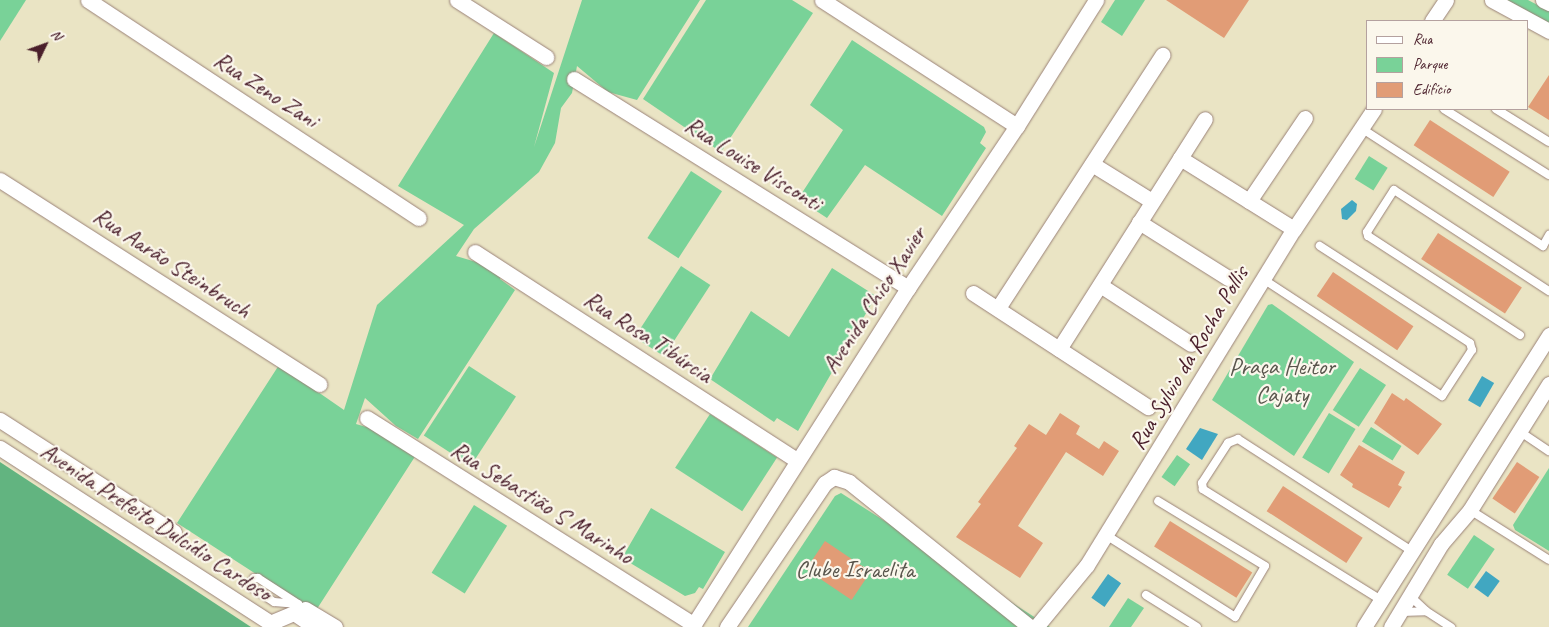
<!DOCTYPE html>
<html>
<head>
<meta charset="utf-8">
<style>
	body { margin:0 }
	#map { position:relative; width:1549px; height:627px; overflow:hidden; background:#eae4c4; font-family:Caveat,sans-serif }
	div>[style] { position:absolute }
	.green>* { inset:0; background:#79d298; transform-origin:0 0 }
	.forest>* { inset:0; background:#62b480 }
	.water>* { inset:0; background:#41a7c1; transform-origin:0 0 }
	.building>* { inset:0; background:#e19c76; transform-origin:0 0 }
	.roads { filter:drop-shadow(0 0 1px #9a8278) drop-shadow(0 0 1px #9a8278) }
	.lane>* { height:8px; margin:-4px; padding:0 4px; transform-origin:4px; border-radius:4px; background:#fff }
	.street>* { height:15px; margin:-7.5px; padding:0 7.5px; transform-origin:7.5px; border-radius:7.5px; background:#fff }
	span { translate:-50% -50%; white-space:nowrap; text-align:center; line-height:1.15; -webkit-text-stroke:4.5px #fbf7ec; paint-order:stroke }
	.street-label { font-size:24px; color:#4a1f2b }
	.park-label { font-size:24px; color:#58554c }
	.legend { position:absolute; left:1366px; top:20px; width:162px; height:90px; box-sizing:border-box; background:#fbf7ec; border:1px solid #b4a19f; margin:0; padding:6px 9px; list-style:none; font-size:15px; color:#4a1f2b }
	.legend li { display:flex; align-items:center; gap:10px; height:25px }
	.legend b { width:25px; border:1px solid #b4a19f }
	.north { position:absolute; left:20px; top:20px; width:50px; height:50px; -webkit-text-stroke:4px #fbf7ec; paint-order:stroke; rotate:48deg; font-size:14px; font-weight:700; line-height:20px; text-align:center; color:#4a1f2b }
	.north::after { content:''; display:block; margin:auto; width:18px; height:22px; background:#4a1f2b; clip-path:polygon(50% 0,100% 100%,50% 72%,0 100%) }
</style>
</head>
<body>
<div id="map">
	<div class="green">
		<i style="clip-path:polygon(0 0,26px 0,0 41px)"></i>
		<i style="clip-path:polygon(582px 0,700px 0,637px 100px,608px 92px,577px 66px,572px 93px,561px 108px,555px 143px,539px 172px,474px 229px,456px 256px,493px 267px,501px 272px,500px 279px,515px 290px,418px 439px,396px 426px,365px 398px,356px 424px,380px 431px,416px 455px,315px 612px,177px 523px,279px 365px,344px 410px,377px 305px,464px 225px,398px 186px,494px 33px,554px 73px,534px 147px)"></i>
		<i style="clip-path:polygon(706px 0,792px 0,813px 13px,721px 152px,643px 99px)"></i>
		<i style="clip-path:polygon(1115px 0,1145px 0,1122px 36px,1101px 22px)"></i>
		<i style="clip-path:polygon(1507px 0,1528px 0,1549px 11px,1549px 23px)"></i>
		<i style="clip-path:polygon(852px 40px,984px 127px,986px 132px,980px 143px,986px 148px,942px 216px,865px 165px,827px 218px,798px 199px,843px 130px,810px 105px)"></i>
		<i style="left:1369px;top:156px;width:22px;height:27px;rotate:32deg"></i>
		<i style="left:691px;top:171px;width:37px;height:80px;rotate:33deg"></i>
		<i style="left:681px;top:266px;width:35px;height:85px;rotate:33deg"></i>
		<i style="clip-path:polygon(832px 268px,876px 296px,798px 431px,777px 418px,774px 422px,710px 379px,751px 311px,789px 337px)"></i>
		<i style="clip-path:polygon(1272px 304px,1354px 362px,1294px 456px,1212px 400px,1268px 305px)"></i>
		<i style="left:469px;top:366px;width:56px;height:83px;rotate:33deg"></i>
		<i style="left:1360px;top:368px;width:31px;height:50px;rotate:33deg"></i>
		<i style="left:1329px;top:413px;width:31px;height:52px;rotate:31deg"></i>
		<i style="left:710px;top:414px;width:80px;height:64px;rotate:33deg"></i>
		<i style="left:1371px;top:427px;width:36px;height:17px;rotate:32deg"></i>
		<i style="left:1177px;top:455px;width:16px;height:27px;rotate:35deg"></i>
		<i style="clip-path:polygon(1549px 468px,1549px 551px,1515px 530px,1513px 525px)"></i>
		<i style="clip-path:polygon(841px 493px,1050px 627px,748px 627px,835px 496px)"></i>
		<i style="left:474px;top:505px;width:39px;height:80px;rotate:32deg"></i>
		<i style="clip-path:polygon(651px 508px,725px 552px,703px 589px,699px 587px,695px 593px,685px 596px,622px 558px)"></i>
		<i style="left:1474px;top:535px;width:25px;height:48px;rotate:34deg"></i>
		<i style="clip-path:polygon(1128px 598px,1144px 608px,1131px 627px,1109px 627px)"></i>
	</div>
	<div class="forest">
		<i style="clip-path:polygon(0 462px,251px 627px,0 627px)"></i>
	</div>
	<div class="water">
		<i style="clip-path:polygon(1352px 200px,1357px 204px,1356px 211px,1347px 220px,1342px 219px,1341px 209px)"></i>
		<i style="left:1482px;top:376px;width:14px;height:28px;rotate:30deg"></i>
		<i style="clip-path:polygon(1200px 428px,1218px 434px,1202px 460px,1186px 449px)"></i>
		<i style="left:1486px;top:571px;width:17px;height:20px;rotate:36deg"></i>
		<i style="left:1108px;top:574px;width:16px;height:29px;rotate:35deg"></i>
	</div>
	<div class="building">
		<i style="clip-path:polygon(1166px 0,1249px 0,1224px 38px)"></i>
		<i style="clip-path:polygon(1549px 75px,1549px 120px,1528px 107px)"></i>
		<i style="left:1430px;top:120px;width:95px;height:30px;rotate:33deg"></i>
		<i style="left:1438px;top:233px;width:100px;height:31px;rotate:33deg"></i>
		<i style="left:1333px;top:272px;width:97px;height:29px;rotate:34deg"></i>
		<i style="clip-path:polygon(1392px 393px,1404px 401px,1406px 398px,1442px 424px,1418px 455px,1374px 423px)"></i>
		<i style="clip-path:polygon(1060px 413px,1080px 426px,1076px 434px,1099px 449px,1104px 441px,1119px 451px,1103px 476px,1066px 452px,1018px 526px,1043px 543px,1020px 578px,956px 537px,981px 504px,978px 502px,1017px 448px,1014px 446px,1029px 424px,1046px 435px)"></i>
		<i style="clip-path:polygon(1359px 445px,1405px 472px,1398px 485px,1402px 487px,1389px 508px,1352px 487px,1353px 484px,1340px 475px)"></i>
		<i style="left:1517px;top:462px;width:27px;height:44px;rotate:34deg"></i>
		<i style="left:1283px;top:486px;width:95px;height:30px;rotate:33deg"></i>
		<i style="left:1170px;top:521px;width:97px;height:30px;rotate:32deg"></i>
		<i style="left:825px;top:541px;width:55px;height:34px;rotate:34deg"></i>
	</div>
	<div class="roads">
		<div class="lane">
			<i style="left:1444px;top:109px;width:124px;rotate:32.2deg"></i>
			<i style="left:1496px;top:109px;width:62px;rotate:31.9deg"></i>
			<i style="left:1361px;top:128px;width:217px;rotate:33deg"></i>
			<i style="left:1543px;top:246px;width:13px;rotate:-61deg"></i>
			<i style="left:1263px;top:279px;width:214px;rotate:33.2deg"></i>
			<i style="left:1442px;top:396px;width:55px;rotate:-56.9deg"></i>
			<i style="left:1472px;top:350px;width:7px;rotate:-106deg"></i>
			<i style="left:1470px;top:343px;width:179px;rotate:-147.1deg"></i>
			<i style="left:1520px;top:335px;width:181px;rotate:-146.9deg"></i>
			<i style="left:1368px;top:236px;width:4px;rotate:-104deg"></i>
			<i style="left:1367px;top:232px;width:50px;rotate:-57.3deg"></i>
			<i style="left:1394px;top:190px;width:185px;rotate:33.1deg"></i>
			<i style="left:1519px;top:431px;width:36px;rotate:34deg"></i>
			<i style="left:1470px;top:510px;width:93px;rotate:32.3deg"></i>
			<i style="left:1106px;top:535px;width:153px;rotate:32.4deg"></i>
			<i style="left:1235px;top:617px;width:59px;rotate:-59.5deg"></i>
			<i style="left:1265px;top:566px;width:125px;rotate:-148.7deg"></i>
			<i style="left:254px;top:578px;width:4px"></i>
			<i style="left:258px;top:578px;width:48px;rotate:33deg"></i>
			<i style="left:298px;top:604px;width:24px;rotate:-175deg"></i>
			<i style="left:274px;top:602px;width:27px;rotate:-147deg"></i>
			<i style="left:251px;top:587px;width:4px;rotate:-104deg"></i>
			<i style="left:250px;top:583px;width:6px;rotate:-51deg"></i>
			<i style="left:1146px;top:595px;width:60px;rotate:32.1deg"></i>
			<i style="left:1381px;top:600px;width:210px;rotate:-148.1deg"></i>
			<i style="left:1203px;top:489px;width:6px;rotate:-99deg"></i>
			<i style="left:1202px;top:483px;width:48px;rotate:-57deg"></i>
			<i style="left:1228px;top:443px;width:11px;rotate:-22deg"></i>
			<i style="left:1238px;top:439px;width:207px;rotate:32.8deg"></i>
			<i style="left:1426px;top:611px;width:30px;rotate:33deg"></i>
			<i style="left:1401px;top:612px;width:25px;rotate:-2deg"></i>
			<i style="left:1426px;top:611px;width:22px;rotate:-137deg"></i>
		</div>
		<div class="street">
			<i style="left:88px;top:0;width:396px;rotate:33.4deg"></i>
			<i style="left:457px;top:0;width:106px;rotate:32.6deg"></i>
			<i style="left:822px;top:0;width:232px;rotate:32.9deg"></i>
			<i style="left:1492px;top:0;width:65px;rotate:28.5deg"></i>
			<i style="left:1543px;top:0;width:7px;rotate:27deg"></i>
			<i style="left:1432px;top:21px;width:25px;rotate:-56deg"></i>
			<i style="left:574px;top:79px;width:394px;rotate:32deg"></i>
			<i style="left:1180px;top:158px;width:134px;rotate:31.9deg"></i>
			<i style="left:1092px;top:164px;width:70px;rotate:31.7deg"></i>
			<i style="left:0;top:180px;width:379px;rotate:32.6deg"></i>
			<i style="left:1249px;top:201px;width:100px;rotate:-56deg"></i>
			<i style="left:1139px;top:222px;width:105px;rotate:32.2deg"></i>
			<i style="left:475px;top:252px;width:383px;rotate:32.9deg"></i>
			<i style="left:1100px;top:285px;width:108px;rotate:33deg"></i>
			<i style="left:973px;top:293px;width:209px;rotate:33.1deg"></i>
			<i style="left:998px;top:308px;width:302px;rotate:-57deg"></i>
			<i style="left:1059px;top:349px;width:272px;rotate:-57.6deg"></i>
			<i style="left:367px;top:418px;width:387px;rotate:32.3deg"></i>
			<i style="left:0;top:420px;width:207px;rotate:32.8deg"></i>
			<i style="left:0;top:448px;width:322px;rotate:32.9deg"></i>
			<i style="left:270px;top:623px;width:26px;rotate:-23deg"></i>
			<i style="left:294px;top:613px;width:25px;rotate:34deg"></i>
			<i style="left:305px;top:609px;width:35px;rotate:31deg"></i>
			<i style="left:692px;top:627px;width:402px;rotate:-57.5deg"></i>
			<i style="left:908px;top:288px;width:195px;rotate:-56.1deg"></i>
			<i style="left:1017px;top:126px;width:149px;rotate:-57.9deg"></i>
			<i style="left:727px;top:627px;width:174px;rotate:-55.8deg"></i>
			<i style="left:825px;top:483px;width:11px;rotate:-34deg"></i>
			<i style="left:834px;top:477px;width:16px;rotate:18deg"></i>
			<i style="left:849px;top:482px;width:232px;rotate:38.7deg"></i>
			<i style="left:1036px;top:627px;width:80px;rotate:-50.6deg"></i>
			<i style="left:1087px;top:565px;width:395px;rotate:-58.4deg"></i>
			<i style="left:1294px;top:229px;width:144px;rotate:-56.3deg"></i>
			<i style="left:1364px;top:627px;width:346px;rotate:-57.6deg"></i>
			<i style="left:1391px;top:627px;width:97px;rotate:-58.9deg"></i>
			<i style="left:1441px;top:544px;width:45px;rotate:-49.5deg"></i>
			<i style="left:1470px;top:510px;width:149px;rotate:-57.9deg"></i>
		</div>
	</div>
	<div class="street-label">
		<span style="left:266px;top:90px;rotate:33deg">Rua Zeno Zani</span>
		<span style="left:753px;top:164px;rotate:32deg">Rua Louise Visconti</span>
		<span style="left:172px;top:263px;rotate:33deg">Rua Aarão Steinbruch</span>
		<span style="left:874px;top:300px;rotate:-57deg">Avenida Chico Xavier</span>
		<span style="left:648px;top:337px;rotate:33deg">Rua Rosa Tibúrcia</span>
		<span style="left:1189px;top:358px;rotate:-59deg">Rua Sylvio da Rocha Pollis</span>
		<span style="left:542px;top:503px;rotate:32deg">Rua Sebastião S Marinho</span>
		<span style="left:156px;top:522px;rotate:33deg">Avenida Prefeito Dulcídio Cardoso</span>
	</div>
	<div class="park-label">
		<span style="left:1282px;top:381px">Praça Heitor<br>Cajaty</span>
		<span style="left:855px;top:570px">Clube Israelita</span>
	</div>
	<ul class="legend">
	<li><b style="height:6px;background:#fff"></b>Rua</li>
	<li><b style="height:14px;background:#79d298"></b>Parque</li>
	<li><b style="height:14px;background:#e19c76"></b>Edifício</li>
	</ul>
	<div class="north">N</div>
</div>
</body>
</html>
